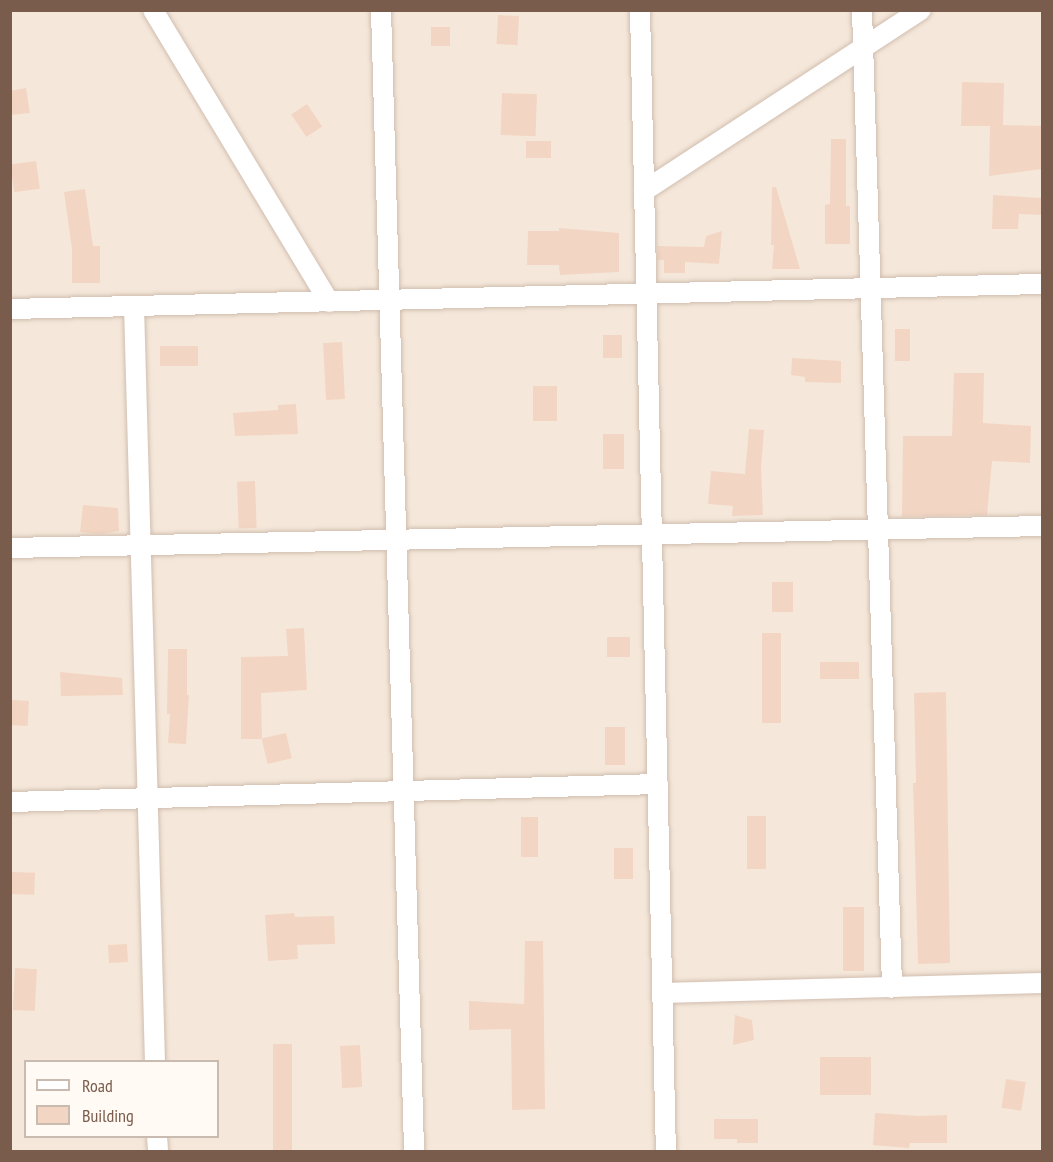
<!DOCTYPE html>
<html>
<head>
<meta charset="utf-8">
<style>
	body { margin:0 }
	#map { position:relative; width:1053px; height:1162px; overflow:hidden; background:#fdf6ec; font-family:"PT Sans Narrow",sans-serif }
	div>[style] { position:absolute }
	.residential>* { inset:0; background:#f5e8da }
	.building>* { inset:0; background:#f3d5c3; transform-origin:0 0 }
	.roads { filter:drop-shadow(0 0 2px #d1beb0) drop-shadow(0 0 2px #d1beb0) }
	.street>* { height:20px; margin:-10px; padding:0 10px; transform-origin:10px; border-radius:10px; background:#fff }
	span { translate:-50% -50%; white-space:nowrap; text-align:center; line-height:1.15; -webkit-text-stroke:4.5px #fffaf3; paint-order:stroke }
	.frame { position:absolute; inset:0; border:12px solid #7a5c4d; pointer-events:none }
	.legend { position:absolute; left:24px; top:1060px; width:195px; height:78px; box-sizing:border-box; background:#fffaf3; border:2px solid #cabbb1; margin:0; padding:8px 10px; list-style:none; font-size:18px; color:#7a5c4d }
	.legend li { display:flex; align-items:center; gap:12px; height:30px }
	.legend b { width:30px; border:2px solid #cabbb1 }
</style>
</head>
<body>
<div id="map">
	<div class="residential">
		<i style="clip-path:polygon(evenodd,10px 11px,1042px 11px,1042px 1151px,11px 1151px,10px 11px,26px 1062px,218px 1062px,218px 1136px,26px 1136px,26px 1062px)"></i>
	</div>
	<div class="building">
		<i style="left:498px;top:15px;width:21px;height:29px;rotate:3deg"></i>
		<i style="left:431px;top:27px;width:19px;height:19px"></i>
		<i style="clip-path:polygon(962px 82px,1004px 83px,1003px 125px,1042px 126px,1042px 169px,989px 176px,990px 126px,961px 126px)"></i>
		<i style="clip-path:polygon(26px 88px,30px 113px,10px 115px,10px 91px)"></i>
		<i style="left:502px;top:93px;width:35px;height:42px;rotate:2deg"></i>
		<i style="left:307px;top:104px;width:27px;height:19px;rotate:56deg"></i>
		<i style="clip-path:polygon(831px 139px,846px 139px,846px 206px,850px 206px,850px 244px,825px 244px,825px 205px,830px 204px)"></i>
		<i style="left:526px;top:141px;width:25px;height:17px"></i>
		<i style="left:36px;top:161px;width:28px;height:26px;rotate:82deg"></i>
		<i style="clip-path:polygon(772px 187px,776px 187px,800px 269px,772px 269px,774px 245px,771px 245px)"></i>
		<i style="clip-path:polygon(85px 189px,93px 246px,100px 246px,100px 283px,72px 283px,72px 249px,64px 192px)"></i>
		<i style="clip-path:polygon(993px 195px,1042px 198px,1042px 215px,1019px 214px,1018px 229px,992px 229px)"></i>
		<i style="clip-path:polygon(559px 228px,619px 233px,619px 272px,560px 275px,559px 265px,527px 265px,528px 231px,559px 231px)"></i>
		<i style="clip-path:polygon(722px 231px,719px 264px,685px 262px,685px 273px,664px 273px,664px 260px,658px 260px,657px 246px,704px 247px,706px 236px)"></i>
		<i style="left:895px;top:329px;width:15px;height:32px"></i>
		<i style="left:603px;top:335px;width:19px;height:23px"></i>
		<i style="left:342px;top:342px;width:57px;height:19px;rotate:87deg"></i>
		<i style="left:198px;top:346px;width:20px;height:38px;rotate:90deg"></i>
		<i style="clip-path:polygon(792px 358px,841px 361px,841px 383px,805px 382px,805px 377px,791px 375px)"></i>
		<i style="clip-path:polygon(954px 373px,984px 373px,983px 423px,1031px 426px,1030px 463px,992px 461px,987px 515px,902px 517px,903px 436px,952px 436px)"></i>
		<i style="left:533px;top:386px;width:24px;height:35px"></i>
		<i style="clip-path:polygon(296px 404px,298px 434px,235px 436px,233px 413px,278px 410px,278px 405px)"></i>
		<i style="clip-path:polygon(749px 429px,764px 430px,761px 469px,763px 515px,732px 516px,733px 506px,708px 504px,711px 471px,745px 474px)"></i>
		<i style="left:603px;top:434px;width:21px;height:35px"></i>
		<i style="left:255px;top:481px;width:47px;height:18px;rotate:88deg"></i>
		<i style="clip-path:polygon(83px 505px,118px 508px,119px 531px,100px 534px,80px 532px)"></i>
		<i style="left:772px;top:582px;width:21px;height:30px"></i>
		<i style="clip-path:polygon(304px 628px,307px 690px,261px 693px,262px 739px,241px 739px,241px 657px,288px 656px,286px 629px)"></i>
		<i style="left:762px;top:633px;width:19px;height:90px"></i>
		<i style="left:607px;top:637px;width:23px;height:20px"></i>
		<i style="clip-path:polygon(168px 649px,187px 649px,187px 695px,189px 695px,186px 744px,168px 743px,170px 714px,167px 714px)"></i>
		<i style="left:820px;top:662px;width:39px;height:17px"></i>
		<i style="clip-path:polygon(60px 672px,122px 678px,123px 695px,61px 696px)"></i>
		<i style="clip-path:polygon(946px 692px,950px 963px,918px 964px,913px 783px,916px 783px,914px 693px)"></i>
		<i style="left:11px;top:700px;width:18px;height:25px;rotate:3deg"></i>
		<i style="left:605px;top:727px;width:20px;height:38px"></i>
		<i style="left:286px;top:733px;width:26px;height:25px;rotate:77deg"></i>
		<i style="left:747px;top:816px;width:19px;height:53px"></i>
		<i style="left:521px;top:817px;width:17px;height:40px"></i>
		<i style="left:614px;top:848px;width:19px;height:31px"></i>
		<i style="left:11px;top:872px;width:24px;height:22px;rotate:2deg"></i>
		<i style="left:843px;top:907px;width:21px;height:64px"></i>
		<i style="clip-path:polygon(294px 913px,295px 917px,334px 916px,335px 944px,297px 945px,298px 959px,268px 961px,265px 915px)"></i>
		<i style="clip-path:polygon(525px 941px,543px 941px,545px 1109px,512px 1110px,511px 1029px,469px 1030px,469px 1001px,524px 1004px)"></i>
		<i style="left:127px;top:944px;width:18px;height:19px;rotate:87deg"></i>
		<i style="left:15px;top:968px;width:22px;height:42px;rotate:3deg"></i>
		<i style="clip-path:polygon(735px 1015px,752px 1020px,754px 1040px,733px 1045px)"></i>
		<i style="left:273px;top:1044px;width:19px;height:108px"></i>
		<i style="left:360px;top:1045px;width:42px;height:20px;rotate:87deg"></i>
		<i style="left:871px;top:1057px;width:38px;height:51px;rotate:90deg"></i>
		<i style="left:1006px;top:1079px;width:20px;height:29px;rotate:9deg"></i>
		<i style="clip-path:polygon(875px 1113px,919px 1116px,947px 1115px,947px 1143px,910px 1143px,909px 1148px,873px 1145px)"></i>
		<i style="clip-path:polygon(714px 1119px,758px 1119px,758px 1143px,737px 1143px,737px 1139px,714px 1139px)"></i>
	</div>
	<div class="roads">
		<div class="street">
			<i style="left:153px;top:10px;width:341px;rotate:58.9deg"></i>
			<i style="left:381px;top:10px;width:1142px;rotate:88.34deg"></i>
			<i style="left:640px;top:10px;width:1142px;rotate:88.7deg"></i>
			<i style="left:862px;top:10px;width:978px;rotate:88.24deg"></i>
			<i style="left:644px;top:191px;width:331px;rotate:-33.2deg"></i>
			<i style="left:134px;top:306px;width:756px;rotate:88.41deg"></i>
			<i style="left:10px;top:309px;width:1032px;rotate:-1.39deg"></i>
			<i style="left:10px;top:548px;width:1032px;rotate:-1.22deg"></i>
			<i style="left:10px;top:802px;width:648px;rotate:-1.59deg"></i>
			<i style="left:662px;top:993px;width:380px;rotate:-1.5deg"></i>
			<i style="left:157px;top:1136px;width:16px;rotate:86deg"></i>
		</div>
	</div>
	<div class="frame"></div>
	<ul class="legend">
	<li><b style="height:8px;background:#fff"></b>Road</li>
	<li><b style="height:16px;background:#f3d5c3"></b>Building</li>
	</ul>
</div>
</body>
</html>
